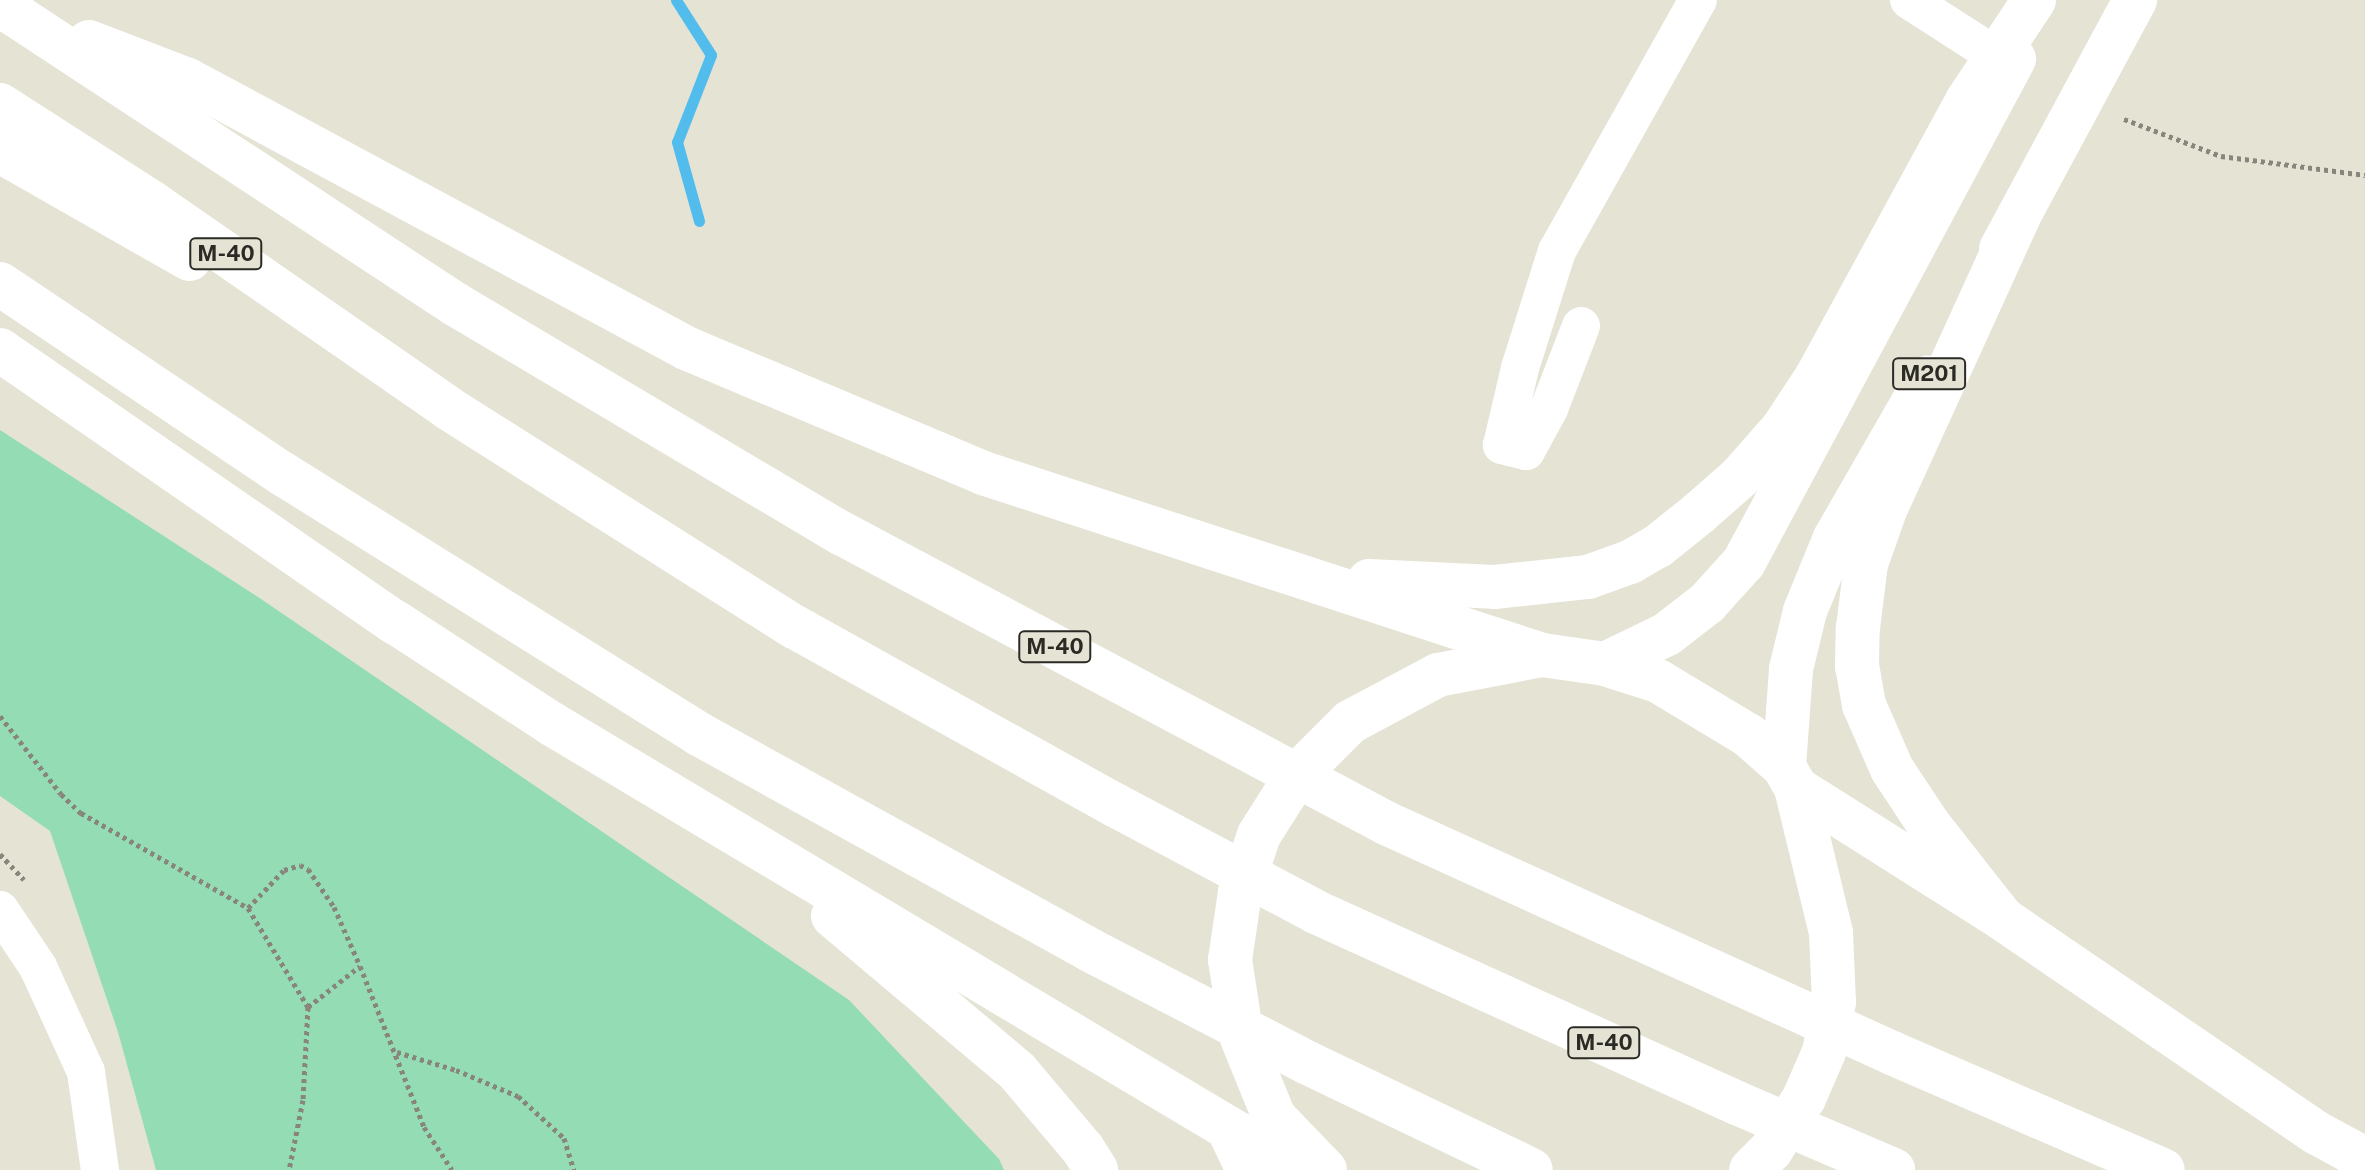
<!DOCTYPE html>
<html>
<head>
<meta charset="utf-8">
<style>
	body { margin:0 }
	#map { position:relative; width:2365px; height:1170px; overflow:hidden; background:#e5e3d4; font-family:"Public Sans",sans-serif }
	div>[style] { position:absolute }
	.green>* { inset:0; background:#93dcb4 }
	.stream>* { height:11px; margin:-5.5px; padding:0 5.5px; transform-origin:5.5px; border-radius:5.5px; background:#52bcec }
	.path>* { height:5px; margin-top:-2.5px; transform-origin:0; background:repeating-linear-gradient(90deg,#88867c 0 4px,transparent 0 8px) }
	.street>* { height:38px; margin:-19px; padding:0 19px; transform-origin:19px; border-radius:19px; background:#fff }
	.primary>* { height:44px; margin:-22px; padding:0 22px; transform-origin:22px; border-radius:22px; background:#fff }
	.highway>* { height:44px; margin:-22px; padding:0 22px; transform-origin:22px; border-radius:22px; background:#fff }
	span { translate:-50% -50%; white-space:nowrap; text-align:center; line-height:1.15; -webkit-text-stroke:6px #e5e3d4; paint-order:stroke }
	.shield-label span { padding:2px 6px; background:#e5e3d4; border:2px solid; border-radius:6px; -webkit-text-stroke-width:0 }
	.shield-label { font-size:22px; color:#2b2a25; font-weight:700 }
</style>
</head>
<body>
<div id="map">
	<div class="green">
		<i style="clip-path:polygon(0 430px,261px 599px,849px 1000px,999px 1159px,1004px 1170px,156px 1170px,118px 1032px,50px 831px,0 796px)"></i>
	</div>
	<div class="stream">
		<i style="left:676px;top:0;width:65px;rotate:57.5deg"></i>
		<i style="left:711px;top:55px;width:93px;rotate:111.3deg"></i>
		<i style="left:677px;top:142px;width:82px;rotate:74.4deg"></i>
	</div>
	<div class="path">
		<i style="left:2124px;top:119px;width:104px;rotate:20.9deg"></i>
		<i style="left:2221px;top:156px;width:145px;rotate:7.5deg"></i>
		<i style="left:0;top:716px;width:99px;rotate:52deg"></i>
		<i style="left:61px;top:794px;width:28px;rotate:44deg"></i>
		<i style="left:81px;top:813px;width:192px;rotate:29.6deg"></i>
		<i style="left:248px;top:908px;width:116px;rotate:58.8deg"></i>
		<i style="left:308px;top:1007px;width:93px;rotate:93.1deg"></i>
		<i style="left:303px;top:1100px;width:71px;rotate:101.3deg"></i>
		<i style="left:0;top:854px;width:35px;rotate:47deg"></i>
		<i style="left:248px;top:908px;width:52px;rotate:-46.5deg"></i>
		<i style="left:284px;top:870px;width:17px;rotate:-17deg"></i>
		<i style="left:300px;top:865px;width:9px;rotate:27deg"></i>
		<i style="left:308px;top:869px;width:46px;rotate:55.6deg"></i>
		<i style="left:334px;top:907px;width:64px;rotate:66.2deg"></i>
		<i style="left:308px;top:1007px;width:66px;rotate:-38.3deg"></i>
		<i style="left:360px;top:966px;width:173px;rotate:68.3deg"></i>
		<i style="left:424px;top:1127px;width:51px;rotate:56.9deg"></i>
		<i style="left:397px;top:1052px;width:62px;rotate:17deg"></i>
		<i style="left:456px;top:1070px;width:67px;rotate:22.8deg"></i>
		<i style="left:518px;top:1096px;width:62px;rotate:42.4deg"></i>
		<i style="left:564px;top:1138px;width:34px;rotate:73deg"></i>
	</div>
	<div class="street">
		<i style="left:1909px;top:0;width:80px;rotate:32.7deg"></i>
		<i style="left:1581px;top:326px;width:89px;rotate:111.1deg"></i>
		<i style="left:1549px;top:409px;width:48px;rotate:118.7deg"></i>
		<i style="left:1526px;top:451px;width:25px;rotate:-166deg"></i>
		<i style="left:1502px;top:445px;width:79px;rotate:-76.8deg"></i>
		<i style="left:1520px;top:368px;width:123px;rotate:-72.5deg"></i>
		<i style="left:1557px;top:251px;width:288px;rotate:-60.7deg"></i>
		<i style="left:0;top:910px;width:69px;rotate:56.3deg"></i>
		<i style="left:38px;top:967px;width:115px;rotate:65.4deg"></i>
		<i style="left:86px;top:1072px;width:99px;rotate:81.9deg"></i>
	</div>
	<div class="primary">
		<i style="left:2001px;top:249px;width:283px;rotate:-61.7deg"></i>
		<i style="left:1605px;top:664px;width:69px;rotate:-25.8deg"></i>
		<i style="left:1667px;top:634px;width:51px;rotate:-37.8deg"></i>
		<i style="left:1707px;top:603px;width:55px;rotate:-47.9deg"></i>
		<i style="left:1744px;top:562px;width:571px;rotate:-61.77deg"></i>
		<i style="left:1784px;top:767px;width:98px;rotate:-85.9deg"></i>
		<i style="left:1791px;top:669px;width:60px;rotate:-76.4deg"></i>
		<i style="left:1805px;top:611px;width:79px;rotate:-67.7deg"></i>
		<i style="left:1835px;top:538px;width:185px;rotate:-60.1deg"></i>
		<i style="left:1228px;top:1128px;width:47px;rotate:64.5deg"></i>
		<i style="left:1325px;top:1170px;width:74px;rotate:-133.9deg"></i>
		<i style="left:1274px;top:1117px;width:85px;rotate:-112.1deg"></i>
		<i style="left:1242px;top:1038px;width:79px;rotate:-98.7deg"></i>
		<i style="left:1230px;top:960px;width:69px;rotate:-81.6deg"></i>
		<i style="left:1240px;top:892px;width:60px;rotate:-71.6deg"></i>
		<i style="left:1259px;top:835px;width:71px;rotate:-57.7deg"></i>
		<i style="left:1297px;top:775px;width:75px;rotate:-45deg"></i>
		<i style="left:1350px;top:722px;width:100px;rotate:-28.1deg"></i>
		<i style="left:1438px;top:675px;width:106px;rotate:-10.9deg"></i>
		<i style="left:1542px;top:655px;width:64px;rotate:8.1deg"></i>
		<i style="left:1605px;top:664px;width:56px;rotate:17.8deg"></i>
		<i style="left:1658px;top:681px;width:105px;rotate:31deg"></i>
		<i style="left:1748px;top:735px;width:48px;rotate:41.6deg"></i>
		<i style="left:1784px;top:767px;width:24px;rotate:60deg"></i>
		<i style="left:1796px;top:788px;width:149px;rotate:76.4deg"></i>
		<i style="left:1831px;top:933px;width:69px;rotate:87.5deg"></i>
		<i style="left:1834px;top:1002px;width:51px;rotate:101.3deg"></i>
		<i style="left:1824px;top:1052px;width:50px;rotate:113.5deg"></i>
		<i style="left:1804px;top:1098px;width:62px;rotate:122.4deg"></i>
		<i style="left:1771px;top:1150px;width:28px;rotate:135deg"></i>
	</div>
	<div class="highway">
		<i style="left:0;top:5px;width:544px;rotate:33.31deg"></i>
		<i style="left:455px;top:304px;width:451px;rotate:30.7deg"></i>
		<i style="left:843px;top:534px;width:615px;rotate:28.02deg"></i>
		<i style="left:1386px;top:823px;width:556px;rotate:24.44deg"></i>
		<i style="left:1892px;top:1053px;width:295px;rotate:23.4deg"></i>
		<i style="left:89px;top:42px;width:106px;rotate:21deg"></i>
		<i style="left:188px;top:80px;width:566px;rotate:28.29deg"></i>
		<i style="left:686px;top:348px;width:322px;rotate:22.8deg"></i>
		<i style="left:983px;top:473px;width:588px;rotate:18.03deg"></i>
		<i style="left:0;top:105px;width:179px;rotate:32.7deg"></i>
		<i style="left:151px;top:202px;width:361px;rotate:34.7deg"></i>
		<i style="left:448px;top:408px;width:410px;rotate:32.3deg"></i>
		<i style="left:795px;top:627px;width:366px;rotate:29.1deg"></i>
		<i style="left:1115px;top:805px;width:228px;rotate:28deg"></i>
		<i style="left:1316px;top:912px;width:462px;rotate:24.4deg"></i>
		<i style="left:1737px;top:1103px;width:170px;rotate:23.2deg"></i>
		<i style="left:0;top:151px;width:218px;rotate:29.7deg"></i>
		<i style="left:0;top:284px;width:341px;rotate:33.9deg"></i>
		<i style="left:283px;top:474px;width:491px;rotate:32deg"></i>
		<i style="left:699px;top:734px;width:447px;rotate:28.9deg"></i>
		<i style="left:1090px;top:950px;width:246px;rotate:27.4deg"></i>
		<i style="left:1308px;top:1063px;width:247px;rotate:25.6deg"></i>
		<i style="left:0;top:350px;width:480px;rotate:34.6deg"></i>
		<i style="left:395px;top:622px;width:187px;rotate:33deg"></i>
		<i style="left:552px;top:724px;width:788px;rotate:30.86deg"></i>
		<i style="left:1228px;top:1128px;width:65px;rotate:29.3deg"></i>
		<i style="left:1285px;top:1160px;width:31px;rotate:19deg"></i>
		<i style="left:1369px;top:581px;width:125px;rotate:2.7deg"></i>
		<i style="left:1494px;top:587px;width:95px;rotate:-6.1deg"></i>
		<i style="left:1588px;top:577px;width:45px;rotate:-19.7deg"></i>
		<i style="left:1630px;top:562px;width:32px;rotate:-30deg"></i>
		<i style="left:1658px;top:546px;width:53px;rotate:-38.8deg"></i>
		<i style="left:1699px;top:513px;width:55px;rotate:-41.3deg"></i>
		<i style="left:1740px;top:477px;width:65px;rotate:-48.7deg"></i>
		<i style="left:1783px;top:428px;width:60px;rotate:-56.6deg"></i>
		<i style="left:1816px;top:378px;width:315px;rotate:-61.4deg"></i>
		<i style="left:1967px;top:101px;width:121px;rotate:-56.4deg"></i>
		<i style="left:1796px;top:788px;width:245px;rotate:32.3deg"></i>
		<i style="left:2003px;top:919px;width:380px;rotate:34.3deg"></i>
		<i style="left:2317px;top:1133px;width:55px;rotate:28.4deg"></i>
		<i style="left:833px;top:916px;width:241px;rotate:40.1deg"></i>
		<i style="left:1017px;top:1071px;width:102px;rotate:49.8deg"></i>
		<i style="left:1083px;top:1149px;width:25px;rotate:58deg"></i>
		<i style="left:2003px;top:919px;width:120px;rotate:-128.2deg"></i>
		<i style="left:1929px;top:825px;width:67px;rotate:-123.5deg"></i>
		<i style="left:1892px;top:769px;width:70px;rotate:-113.6deg"></i>
		<i style="left:1864px;top:705px;width:39px;rotate:-100deg"></i>
		<i style="left:1857px;top:667px;width:39px;rotate:-89deg"></i>
		<i style="left:1858px;top:628px;width:64px;rotate:-82.9deg"></i>
		<i style="left:1866px;top:564px;width:57px;rotate:-70.6deg"></i>
		<i style="left:1885px;top:510px;width:323px;rotate:-65.5deg"></i>
	</div>
	<div class="shield-label">
		<span style="left:226px;top:254px">M-40</span>
		<span style="left:1929px;top:374px">M201</span>
		<span style="left:1055px;top:647px">M-40</span>
		<span style="left:1604px;top:1043px">M-40</span>
	</div>
</div>
</body>
</html>
